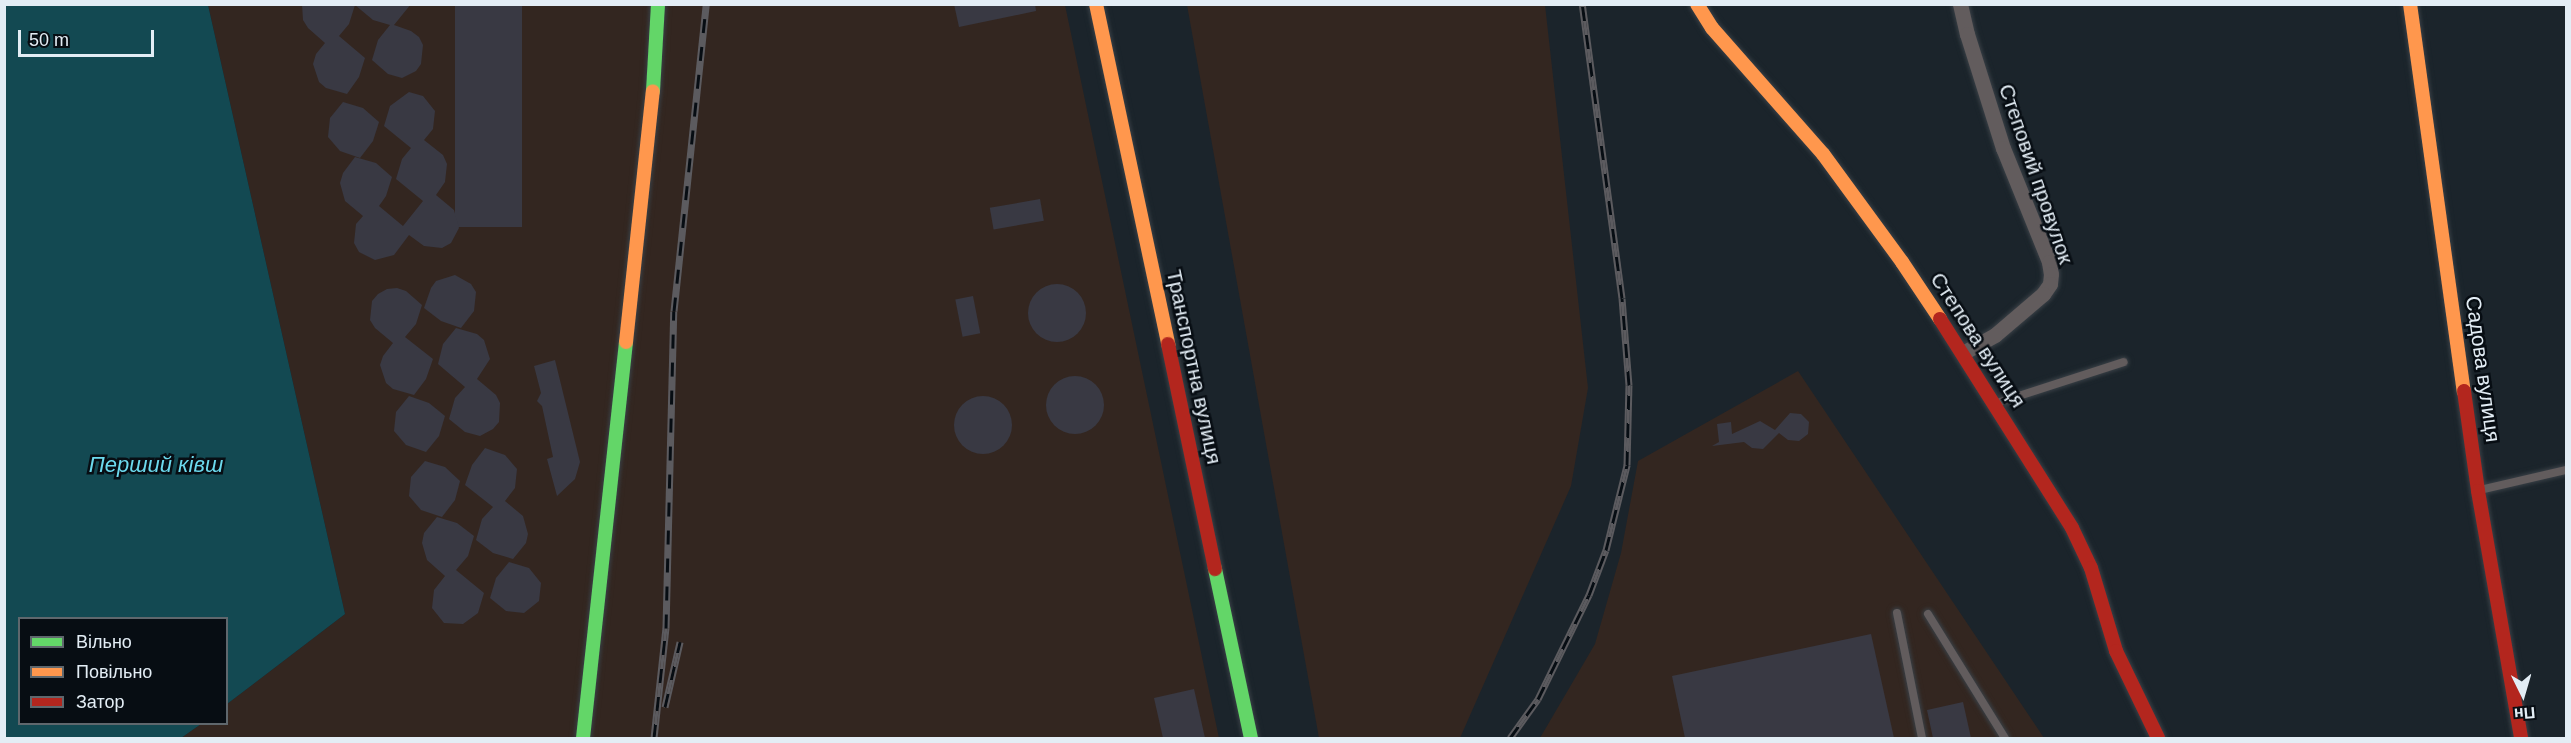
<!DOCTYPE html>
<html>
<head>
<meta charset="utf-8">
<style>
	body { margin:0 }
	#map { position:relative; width:2571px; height:743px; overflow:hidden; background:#1b242b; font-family:Arial,sans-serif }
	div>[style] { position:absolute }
	.industrial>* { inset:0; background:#332620 }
	.water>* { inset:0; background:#134952 }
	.building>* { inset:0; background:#393943; transform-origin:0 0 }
	.round { border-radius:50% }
	.roads { filter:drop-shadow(0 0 2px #394046) drop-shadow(0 0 2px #394046) }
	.lane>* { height:8px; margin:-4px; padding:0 4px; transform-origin:4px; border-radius:4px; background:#625c5d }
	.street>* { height:15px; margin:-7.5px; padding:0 7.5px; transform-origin:7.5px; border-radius:7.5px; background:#625c5d }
	.fast>* { height:14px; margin:-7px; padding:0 7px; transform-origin:7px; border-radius:7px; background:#63d668 }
	.slow>* { height:14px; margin:-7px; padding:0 7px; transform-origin:7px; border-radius:7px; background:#ff974d }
	.jam>* { height:14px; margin:-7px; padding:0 7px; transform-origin:7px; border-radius:7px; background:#b3261e }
	.rail>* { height:7px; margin-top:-3.5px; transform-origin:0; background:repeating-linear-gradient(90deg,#070d13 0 14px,#5c5b5f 0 28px); box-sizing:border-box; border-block:2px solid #5c5b5f }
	span { translate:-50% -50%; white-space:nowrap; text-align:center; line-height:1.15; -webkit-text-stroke:5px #070d13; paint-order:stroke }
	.street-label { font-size:21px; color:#e3edf5 }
	.water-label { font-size:22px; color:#6cdaee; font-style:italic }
	.frame { position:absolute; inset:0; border:6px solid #e3edf5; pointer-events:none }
	.legend { position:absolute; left:18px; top:617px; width:210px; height:108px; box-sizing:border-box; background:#070d13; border:2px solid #5f676d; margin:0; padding:8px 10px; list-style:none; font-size:18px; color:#e3edf5 }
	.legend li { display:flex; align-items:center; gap:12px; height:30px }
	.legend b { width:30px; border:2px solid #5f676d }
	.north { position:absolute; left:2493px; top:665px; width:60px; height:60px; -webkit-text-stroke:4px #070d13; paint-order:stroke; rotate:175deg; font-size:16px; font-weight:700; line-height:24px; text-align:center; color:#e3edf5 }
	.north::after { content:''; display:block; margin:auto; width:21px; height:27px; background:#e3edf5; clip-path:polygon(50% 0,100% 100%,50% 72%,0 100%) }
	.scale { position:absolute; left:18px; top:30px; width:136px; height:27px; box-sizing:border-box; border:3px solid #e3edf5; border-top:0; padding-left:8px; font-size:18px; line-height:21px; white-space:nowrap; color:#e3edf5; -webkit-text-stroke:4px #070d13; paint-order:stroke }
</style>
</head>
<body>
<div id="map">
	<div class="industrial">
		<i style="clip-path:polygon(208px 5px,1065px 5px,1219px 738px,181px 738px,201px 724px,226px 724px,227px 704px,345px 614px)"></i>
		<i style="clip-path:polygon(1187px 5px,1545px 5px,1588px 388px,1571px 486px,1460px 738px,1319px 738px)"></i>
		<i style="clip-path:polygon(1798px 371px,2044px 738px,1540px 738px,1595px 644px,1621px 553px,1638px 461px)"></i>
	</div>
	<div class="water">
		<i style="clip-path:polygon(4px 5px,208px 5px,345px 614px,227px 704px,226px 618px,20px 618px,20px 724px,201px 724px,181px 738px,5px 738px)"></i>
	</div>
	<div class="building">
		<i style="clip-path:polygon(302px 4px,411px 4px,394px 25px,411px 31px,419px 37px,423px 45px,421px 64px,416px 71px,402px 78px,388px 74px,372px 60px,378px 40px,390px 25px,373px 20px,355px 5px,349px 24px,339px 36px,365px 58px,359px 77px,347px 94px,326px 88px,319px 82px,313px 64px,316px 54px,325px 43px,308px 28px,303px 20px)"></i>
		<i style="left:455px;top:4px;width:67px;height:223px"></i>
		<i style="clip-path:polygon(954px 4px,1035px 4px,1036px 11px,959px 27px)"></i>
		<i style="clip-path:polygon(409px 92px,423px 96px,435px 111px,433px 129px,424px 140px,443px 155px,447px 164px,445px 182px,436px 195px,454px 210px,459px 228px,451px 243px,442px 248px,424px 246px,409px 235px,394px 255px,375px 260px,359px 252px,354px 243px,356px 224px,363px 216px,345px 201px,340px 183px,343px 173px,355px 157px,376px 163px,392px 177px,386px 196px,379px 206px,403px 226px,423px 201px,396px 179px,402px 159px,411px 148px,384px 126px,390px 106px)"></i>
		<i style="clip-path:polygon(343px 102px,363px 108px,379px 122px,373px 141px,360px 158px,340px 151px,328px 137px,330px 118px)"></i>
		<i style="left:1040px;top:199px;width:22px;height:51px;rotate:80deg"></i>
		<i style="clip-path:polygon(455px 275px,471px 284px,476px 292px,474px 311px,461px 328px,441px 321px,424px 308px,431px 288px,436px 281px)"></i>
		<i class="round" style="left:1028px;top:284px;width:58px;height:58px"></i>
		<i style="clip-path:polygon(397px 288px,406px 291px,422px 305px,416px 324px,405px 337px,433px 359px,426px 379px,414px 395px,393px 389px,386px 383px,380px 365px,383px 356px,393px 343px,375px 328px,370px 320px,372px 301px,378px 294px,387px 289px)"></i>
		<i style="left:973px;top:296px;width:38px;height:18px;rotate:79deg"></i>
		<i style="clip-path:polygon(456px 328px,477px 334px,484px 340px,490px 359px,477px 379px,496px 395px,500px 403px,499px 422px,493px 429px,480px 436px,465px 432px,449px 419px,455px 398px,465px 387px,438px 364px,443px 344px)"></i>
		<i style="clip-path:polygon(555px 360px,580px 462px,575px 479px,557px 496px,547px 459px,553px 457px,542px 406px,537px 401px,541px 393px,534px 366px)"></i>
		<i class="round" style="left:1046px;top:376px;width:58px;height:58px"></i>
		<i class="round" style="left:954px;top:396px;width:58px;height:58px"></i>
		<i style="clip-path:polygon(409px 396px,429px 403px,445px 416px,439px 436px,426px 452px,406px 445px,394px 431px,396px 412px)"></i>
		<i style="clip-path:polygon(1790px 413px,1801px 414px,1809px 422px,1808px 434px,1799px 441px,1788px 440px,1779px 433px,1763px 449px,1752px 448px,1744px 442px,1712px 446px,1719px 442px,1717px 424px,1731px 422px,1732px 434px,1760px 421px,1775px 430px)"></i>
		<i style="clip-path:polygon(485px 448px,505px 455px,517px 469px,515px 488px,505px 501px,523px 516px,528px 534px,526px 543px,513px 559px,493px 553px,476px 540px,482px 519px,493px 507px,465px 485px,472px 465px)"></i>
		<i style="clip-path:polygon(425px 461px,445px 467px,460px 481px,455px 500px,442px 517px,421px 510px,409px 496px,411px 477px)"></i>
		<i style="clip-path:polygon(437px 517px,457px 523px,474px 536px,468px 556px,456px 570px,484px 593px,478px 613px,463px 624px,444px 623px,432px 608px,434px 590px,445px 576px,427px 560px,422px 543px,424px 533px)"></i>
		<i style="clip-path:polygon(509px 562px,529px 568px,541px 583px,539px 601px,524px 613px,506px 611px,490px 598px,496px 578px)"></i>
		<i style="clip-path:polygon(1871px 634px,1894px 738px,1685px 738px,1672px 676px)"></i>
		<i style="clip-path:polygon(1194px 689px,1205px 738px,1163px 738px,1154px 698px)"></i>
		<i style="clip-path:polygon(1963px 702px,1971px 738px,1933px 738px,1927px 710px)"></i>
	</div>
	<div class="roads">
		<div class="lane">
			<i style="left:1997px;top:403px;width:133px;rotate:-17.9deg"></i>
			<i style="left:2480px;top:490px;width:88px;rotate:-13.1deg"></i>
			<i style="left:1897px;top:613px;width:127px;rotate:78.7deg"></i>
			<i style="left:1928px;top:614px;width:146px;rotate:58.2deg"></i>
		</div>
		<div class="street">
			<i style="left:1960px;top:4px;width:31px;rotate:77deg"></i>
			<i style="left:1967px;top:34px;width:120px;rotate:72.5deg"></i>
			<i style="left:2003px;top:148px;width:123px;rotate:68deg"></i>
			<i style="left:2049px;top:262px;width:12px;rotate:81deg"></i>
			<i style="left:2051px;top:274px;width:10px;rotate:96deg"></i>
			<i style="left:2050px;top:284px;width:12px;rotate:125deg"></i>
			<i style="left:2043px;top:294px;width:63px;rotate:139.5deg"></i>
			<i style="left:1995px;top:335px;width:37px;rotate:151deg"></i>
		</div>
		<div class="fast">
			<i style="left:653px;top:91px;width:87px;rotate:-86.7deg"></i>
			<i style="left:1215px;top:569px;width:173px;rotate:78deg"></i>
			<i style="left:583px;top:738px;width:398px;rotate:-83.8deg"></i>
		</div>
		<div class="slow">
			<i style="left:1096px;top:4px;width:348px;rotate:78deg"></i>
			<i style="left:1697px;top:4px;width:28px;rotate:58deg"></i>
			<i style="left:1712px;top:28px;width:168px;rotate:48.6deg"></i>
			<i style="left:1823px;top:154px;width:134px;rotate:53.8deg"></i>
			<i style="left:1902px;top:262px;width:69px;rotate:56.3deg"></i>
			<i style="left:2410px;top:4px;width:391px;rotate:82.1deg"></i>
			<i style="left:626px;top:342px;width:252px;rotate:-83.9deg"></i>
		</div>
		<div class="jam">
			<i style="left:1940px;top:319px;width:247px;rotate:57.7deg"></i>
			<i style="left:2072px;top:528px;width:44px;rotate:64.6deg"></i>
			<i style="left:2091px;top:568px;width:87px;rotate:73.2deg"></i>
			<i style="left:2116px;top:651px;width:97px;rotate:64.2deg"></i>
			<i style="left:1168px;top:344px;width:230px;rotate:78.2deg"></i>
			<i style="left:2464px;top:391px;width:101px;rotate:82deg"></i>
			<i style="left:2478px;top:491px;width:251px;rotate:80.1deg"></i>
		</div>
	</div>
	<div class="rail">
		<i style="left:665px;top:707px;width:67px;rotate:-77deg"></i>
		<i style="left:654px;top:738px;width:111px;rotate:-83.8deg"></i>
		<i style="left:666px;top:628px;width:317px;rotate:-88.6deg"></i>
		<i style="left:674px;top:311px;width:309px;rotate:-84deg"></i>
		<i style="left:1510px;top:738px;width:48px;rotate:-54.3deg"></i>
		<i style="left:1538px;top:699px;width:116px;rotate:-63.9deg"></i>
		<i style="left:1589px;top:595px;width:48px;rotate:-69.3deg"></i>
		<i style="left:1606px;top:550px;width:88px;rotate:-76.1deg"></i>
		<i style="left:1627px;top:465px;width:80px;rotate:-88.6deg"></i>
		<i style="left:1629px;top:385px;width:87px;rotate:-94.6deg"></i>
		<i style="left:1622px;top:298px;width:297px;rotate:-97.7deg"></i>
	</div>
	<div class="street-label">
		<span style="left:2036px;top:174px;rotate:71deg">Степовий провулок</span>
		<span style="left:1978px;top:340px;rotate:57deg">Степова вулиця</span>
		<span style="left:1194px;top:367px;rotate:78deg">Транспортна вулиця</span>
		<span style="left:2483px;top:369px;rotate:82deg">Садова вулиця</span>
	</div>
	<div class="water-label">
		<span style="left:156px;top:465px">Перший ківш</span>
	</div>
	<div class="frame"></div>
	<ul class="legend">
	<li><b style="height:8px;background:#63d668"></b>Вільно</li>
	<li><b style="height:8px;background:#ff974d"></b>Повільно</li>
	<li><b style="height:8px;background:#b3261e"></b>Затор</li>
	</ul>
	<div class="north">Пн</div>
	<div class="scale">50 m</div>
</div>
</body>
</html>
